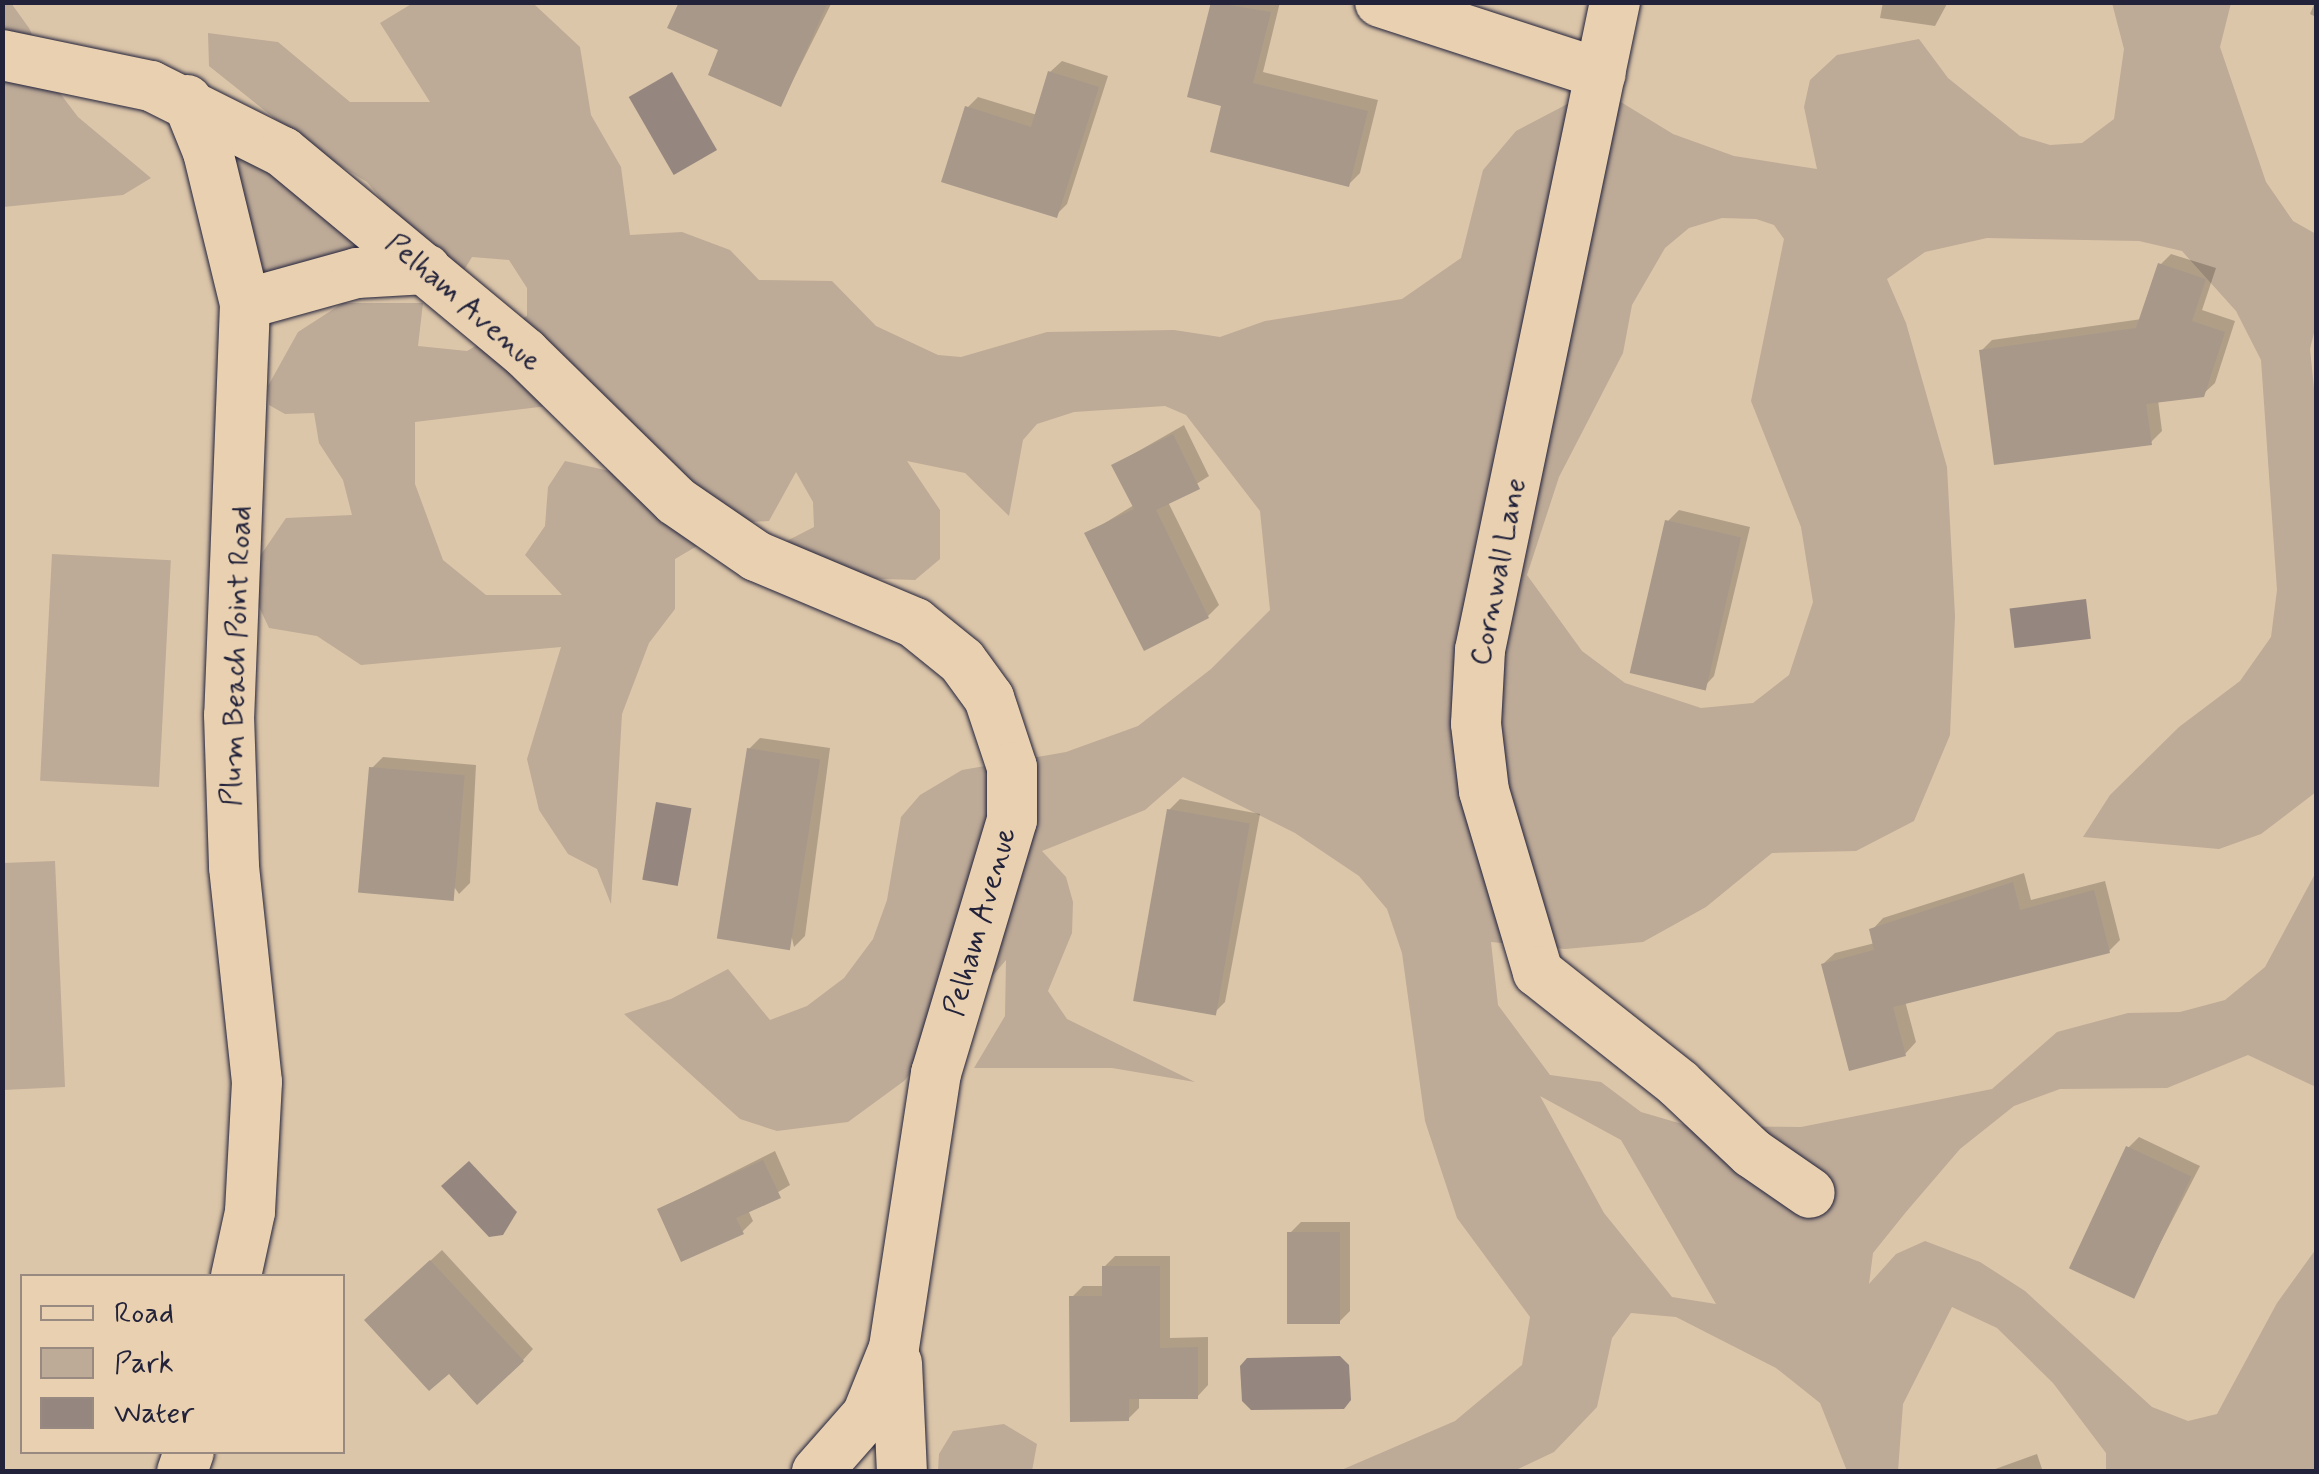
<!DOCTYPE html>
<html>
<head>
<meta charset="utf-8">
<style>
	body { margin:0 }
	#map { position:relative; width:2319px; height:1474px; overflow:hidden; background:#dcc6a9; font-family:Mynerve,sans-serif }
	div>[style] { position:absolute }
	.green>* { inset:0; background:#bdaa97; transform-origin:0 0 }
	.water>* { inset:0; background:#95877f; transform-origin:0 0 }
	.shadow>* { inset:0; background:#0003 }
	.building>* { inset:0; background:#a7988a; transform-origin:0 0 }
	.roads { filter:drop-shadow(0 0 2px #22223b) drop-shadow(0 0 2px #22223b) }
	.minor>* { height:50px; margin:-25px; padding:0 25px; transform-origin:25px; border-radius:25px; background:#e8d0b0 }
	span { translate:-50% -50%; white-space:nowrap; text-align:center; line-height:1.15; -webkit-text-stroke:8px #e8d0b0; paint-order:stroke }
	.street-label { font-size:30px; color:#22223b }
	.frame { position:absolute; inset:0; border:5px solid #22223b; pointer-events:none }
	.legend { position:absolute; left:20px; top:1274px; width:325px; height:180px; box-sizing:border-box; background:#e8d0b0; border:2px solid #998a81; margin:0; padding:12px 18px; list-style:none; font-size:30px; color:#22223b }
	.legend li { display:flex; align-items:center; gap:20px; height:50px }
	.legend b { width:50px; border:2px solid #998a81 }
</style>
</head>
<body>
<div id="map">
	<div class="green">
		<i style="clip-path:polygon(2px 3px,11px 3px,29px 28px,59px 92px,78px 117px,151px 178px,123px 195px,3px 207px)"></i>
		<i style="clip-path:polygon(evenodd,413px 3px,535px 5px,580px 47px,591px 115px,621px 167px,630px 235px,682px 232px,730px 250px,759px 280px,832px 281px,876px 326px,938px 355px,961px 357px,1047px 332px,1174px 330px,1220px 337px,1265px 321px,1402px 299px,1461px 258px,1483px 170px,1516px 131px,1598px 88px,1673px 134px,1734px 156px,1817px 169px,1804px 107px,1810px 80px,1837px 55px,1919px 39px,1948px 78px,2020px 136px,2050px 145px,2082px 143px,2114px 119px,2124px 49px,2112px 3px,2231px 3px,2220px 47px,2266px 182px,2293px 221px,2316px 234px,2316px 325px,2310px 349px,2316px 408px,2316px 792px,2261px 834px,2219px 849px,2083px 837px,2110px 795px,2179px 727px,2240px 681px,2271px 637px,2277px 590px,2261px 360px,2236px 311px,2182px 251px,2139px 241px,1987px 238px,1925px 252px,1887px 279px,1906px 323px,1947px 467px,1955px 616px,1950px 735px,1914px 821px,1856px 851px,1772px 853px,1706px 907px,1643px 942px,1565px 949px,1491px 942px,1498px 1005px,1550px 1075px,1601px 1082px,1641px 1112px,1689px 1126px,1801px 1127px,1992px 1089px,2057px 1032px,2128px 1013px,2180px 1012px,2225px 1000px,2265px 967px,2316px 872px,2316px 1087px,2248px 1055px,2167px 1088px,2060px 1089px,2014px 1106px,1960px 1149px,1906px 1212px,1873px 1253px,1869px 1284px,1896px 1254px,1925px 1241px,1980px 1262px,2025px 1291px,2152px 1407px,2188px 1421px,2217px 1414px,2277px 1303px,2316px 1249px,2316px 1471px,2106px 1471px,2106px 1453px,2053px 1383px,1997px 1328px,1952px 1307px,1903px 1404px,1898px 1471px,1847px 1471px,1820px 1403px,1776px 1368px,1676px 1317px,1631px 1313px,1612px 1338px,1597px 1407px,1554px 1452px,1514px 1471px,1339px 1471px,1455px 1421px,1522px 1365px,1530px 1317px,1457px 1218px,1425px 1121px,1402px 953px,1387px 909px,1359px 876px,1295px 833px,1183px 777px,1145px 810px,1042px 851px,1066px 877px,1073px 902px,1072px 933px,1048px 991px,1067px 1019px,1195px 1082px,1112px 1068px,974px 1068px,1005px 1016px,1006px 960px,904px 1081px,848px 1122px,777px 1131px,740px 1119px,624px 1014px,671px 999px,728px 969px,770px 1020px,807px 1006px,844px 978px,873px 939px,887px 900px,901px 817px,920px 795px,962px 770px,1066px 752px,1138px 726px,1211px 669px,1270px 610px,1260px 511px,1186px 415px,1165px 406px,1074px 412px,1037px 424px,1023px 440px,1009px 516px,965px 473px,907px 461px,940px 510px,940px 559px,915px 580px,854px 578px,775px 547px,814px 527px,813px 502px,796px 472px,769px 521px,736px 523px,675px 559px,675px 609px,649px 643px,622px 714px,611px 904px,597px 869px,568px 854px,539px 810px,527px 759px,561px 647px,361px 665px,317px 636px,269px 628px,252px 592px,254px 565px,286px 518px,352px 515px,343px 480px,319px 443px,314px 413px,285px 414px,269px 405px,268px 386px,298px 332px,343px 303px,423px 303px,418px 346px,467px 351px,527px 316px,527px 288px,509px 260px,472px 257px,461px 275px,426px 253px,367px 182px,313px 149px,209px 66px,208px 33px,278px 42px,350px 102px,430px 102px,380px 23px,413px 3px,1722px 218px,1756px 219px,1774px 225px,1784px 239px,1751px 401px,1801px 527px,1813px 602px,1789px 675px,1753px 703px,1701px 708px,1625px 683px,1582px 651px,1527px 575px,1559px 477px,1623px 353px,1632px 305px,1665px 248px,1689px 228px,1722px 218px,413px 3px,606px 399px,614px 472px,565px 461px,548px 487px,545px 526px,525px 555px,562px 595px,486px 595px,443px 560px,415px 484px,415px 422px,606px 399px,413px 3px,1540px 1096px,1621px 1140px,1716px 1304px,1672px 1297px,1604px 1213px,1540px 1096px)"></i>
		<i style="clip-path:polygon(214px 137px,300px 175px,382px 256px,266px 281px,242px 198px)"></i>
		<i style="left:52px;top:554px;width:119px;height:227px;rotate:3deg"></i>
		<i style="clip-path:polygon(55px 861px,65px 1087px,3px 1090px,3px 863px)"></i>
		<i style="clip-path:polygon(1004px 1424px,1037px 1444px,1032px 1471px,938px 1471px,939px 1454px,953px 1431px)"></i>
	</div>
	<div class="water">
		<i style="left:672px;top:72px;width:90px;height:50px;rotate:60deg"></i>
		<i style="left:2086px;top:599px;width:40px;height:77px;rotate:83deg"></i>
		<i style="left:656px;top:802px;width:36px;height:79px;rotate:10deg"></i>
		<i style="clip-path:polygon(469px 1161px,517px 1212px,503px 1235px,489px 1237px,441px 1186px)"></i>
		<i style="clip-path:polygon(1340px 1356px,1349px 1365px,1351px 1400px,1344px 1409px,1251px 1410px,1242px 1401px,1240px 1366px,1247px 1358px)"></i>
	</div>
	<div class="shadow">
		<i style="clip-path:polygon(681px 2px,832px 2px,781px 104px)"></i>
		<i style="clip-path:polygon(1213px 2px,1280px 2px,1263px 72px,1378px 100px,1360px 173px,1348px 185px,1224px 104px)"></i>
		<i style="clip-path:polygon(1883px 2px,1948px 2px,1935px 26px,1880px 18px)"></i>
		<i style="clip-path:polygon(2315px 2px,2316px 2px,2316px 17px,2310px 14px)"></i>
		<i style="clip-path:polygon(1062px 61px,1108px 76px,1067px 204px,1056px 215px,967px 108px,978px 97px,1037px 115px,1050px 72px)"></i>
		<i style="clip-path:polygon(2171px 254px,2216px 268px,2202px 310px,2235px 321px,2215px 383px,2203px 394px,2158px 400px,2162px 431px,2151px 442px,1981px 351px,1992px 340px,2142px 319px,2160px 265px)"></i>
		<i style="clip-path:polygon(1184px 425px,1209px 476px,1168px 502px,1219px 605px,1208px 616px,1087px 534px,1134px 505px,1114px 465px)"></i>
		<i style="clip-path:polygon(1679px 510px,1750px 527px,1714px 676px,1703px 688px,1668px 521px)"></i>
		<i style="clip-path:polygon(760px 738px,830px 748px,805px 936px,794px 947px,749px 749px)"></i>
		<i style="clip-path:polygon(383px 757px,476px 765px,470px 883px,459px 894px,372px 768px)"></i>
		<i style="clip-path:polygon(1180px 799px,1260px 814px,1225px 1002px,1214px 1013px,1169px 810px)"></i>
		<i style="clip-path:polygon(2024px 873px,2031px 900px,2105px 881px,2120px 940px,2109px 951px,1905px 1001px,1916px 1042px,1905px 1054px,1823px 964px,1835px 953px,1875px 943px,1872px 930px,1883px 918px)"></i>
		<i style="clip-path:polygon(2139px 1137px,2200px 1166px,2133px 1296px,2128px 1148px)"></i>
		<i style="clip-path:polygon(775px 1151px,790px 1185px,748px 1210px,753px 1221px,742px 1232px,660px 1209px)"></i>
		<i style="clip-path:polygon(1301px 1222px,1350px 1222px,1350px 1311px,1339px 1322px,1290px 1233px)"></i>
		<i style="clip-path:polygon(442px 1250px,533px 1349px,523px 1360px,449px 1370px,378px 1309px)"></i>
		<i style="clip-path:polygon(1115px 1256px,1170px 1256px,1170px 1338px,1208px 1337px,1208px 1385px,1197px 1397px,1139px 1397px,1139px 1408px,1128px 1419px,1072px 1297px,1083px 1286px,1104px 1286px,1104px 1267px)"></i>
		<i style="clip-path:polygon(2037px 1454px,2043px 1472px,1987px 1472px)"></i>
	</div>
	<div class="building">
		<i style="clip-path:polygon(679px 2px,828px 2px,781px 107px,708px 75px,718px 50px,667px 28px)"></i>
		<i style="clip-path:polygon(1211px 2px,1271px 12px,1253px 83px,1368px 111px,1349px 187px,1210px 152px,1221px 106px,1187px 97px)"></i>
		<i style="clip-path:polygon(1048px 71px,1099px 87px,1057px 218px,941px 182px,965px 106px,1031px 127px)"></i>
		<i style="clip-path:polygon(2158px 263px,2206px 279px,2192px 321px,2225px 332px,2204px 397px,2146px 404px,2152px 445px,1994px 465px,1979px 350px,2136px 328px)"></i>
		<i style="clip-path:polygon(1173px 434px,1200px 489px,1156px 510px,1209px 618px,1144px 651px,1084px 533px,1134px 509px,1111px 465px)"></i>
		<i style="left:1665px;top:520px;width:78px;height:157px;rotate:13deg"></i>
		<i style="left:747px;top:748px;width:74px;height:193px;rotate:9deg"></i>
		<i style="left:369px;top:767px;width:96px;height:126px;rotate:5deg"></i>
		<i style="left:1167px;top:809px;width:84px;height:195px;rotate:10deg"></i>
		<i style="clip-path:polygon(2013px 882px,2020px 910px,2094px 890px,2110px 953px,1893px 1007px,1906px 1056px,1849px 1071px,1821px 964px,1874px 950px,1869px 929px)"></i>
		<i style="left:2126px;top:1146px;width:72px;height:135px;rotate:25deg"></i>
		<i style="clip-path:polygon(763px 1160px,781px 1198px,736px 1218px,744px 1234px,681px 1262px,657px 1209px)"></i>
		<i style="left:1287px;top:1232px;width:53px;height:92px"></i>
		<i style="clip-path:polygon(430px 1260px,524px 1361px,477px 1405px,449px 1374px,429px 1391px,364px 1320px)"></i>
		<i style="clip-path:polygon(1102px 1266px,1160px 1266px,1160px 1348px,1198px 1347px,1198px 1399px,1129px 1399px,1129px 1421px,1070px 1422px,1069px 1296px,1102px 1296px)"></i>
	</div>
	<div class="roads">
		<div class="minor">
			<i style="left:1380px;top:2px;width:232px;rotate:18deg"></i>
			<i style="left:1615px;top:2px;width:662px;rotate:101.77deg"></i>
			<i style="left:1480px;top:650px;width:74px;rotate:93.1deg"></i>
			<i style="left:1476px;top:724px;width:67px;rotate:83.2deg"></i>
			<i style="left:1484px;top:791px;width:189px;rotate:73.4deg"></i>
			<i style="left:1538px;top:972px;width:179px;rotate:38.4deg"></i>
			<i style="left:1678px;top:1083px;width:102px;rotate:43.4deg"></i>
			<i style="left:1752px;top:1153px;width:70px;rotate:34.6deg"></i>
			<i style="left:2px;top:55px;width:152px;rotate:11.8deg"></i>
			<i style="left:151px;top:86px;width:148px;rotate:26.6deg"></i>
			<i style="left:283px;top:152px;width:315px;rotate:39.7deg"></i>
			<i style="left:525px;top:353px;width:211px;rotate:44.4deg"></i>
			<i style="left:676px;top:501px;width:97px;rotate:34.5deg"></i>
			<i style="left:756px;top:556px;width:173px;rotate:22.8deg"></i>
			<i style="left:915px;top:623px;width:60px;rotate:39deg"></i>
			<i style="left:962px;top:661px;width:46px;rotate:53.9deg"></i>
			<i style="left:989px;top:698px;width:73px;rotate:71.6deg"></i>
			<i style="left:1012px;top:767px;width:53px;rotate:90deg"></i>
			<i style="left:1012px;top:820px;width:264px;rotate:106.7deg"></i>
			<i style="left:936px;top:1073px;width:278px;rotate:98.7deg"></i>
			<i style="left:894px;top:1348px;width:72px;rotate:111.9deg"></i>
			<i style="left:867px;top:1415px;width:76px;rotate:131.3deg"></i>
			<i style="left:187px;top:100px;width:56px;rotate:68deg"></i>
			<i style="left:208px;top:152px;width:156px;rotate:76.3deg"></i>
			<i style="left:245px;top:304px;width:411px;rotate:92.2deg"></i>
			<i style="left:229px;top:715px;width:152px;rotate:88.1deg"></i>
			<i style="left:234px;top:867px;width:216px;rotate:83.9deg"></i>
			<i style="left:257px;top:1082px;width:130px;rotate:93.1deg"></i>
			<i style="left:250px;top:1212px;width:66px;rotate:102.3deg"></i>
			<i style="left:245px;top:304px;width:116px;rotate:-15.5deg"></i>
			<i style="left:357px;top:273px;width:69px;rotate:-3.3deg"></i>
			<i style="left:897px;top:1363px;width:109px;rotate:87.4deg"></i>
			<i style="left:182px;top:1472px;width:21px;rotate:-71deg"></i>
		</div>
	</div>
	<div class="street-label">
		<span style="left:463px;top:303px;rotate:41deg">Pelham Avenue</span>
		<span style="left:1499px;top:572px;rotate:-79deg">Cornwall Lane</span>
		<span style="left:237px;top:656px;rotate:-88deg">Plum Beach Point Road</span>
		<span style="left:981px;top:922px;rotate:-74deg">Pelham Avenue</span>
	</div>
	<div class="frame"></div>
	<ul class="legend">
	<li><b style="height:12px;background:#e8d0b0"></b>Road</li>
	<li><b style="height:28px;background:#bdaa97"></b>Park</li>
	<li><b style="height:28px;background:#95877f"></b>Water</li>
	</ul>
</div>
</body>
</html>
